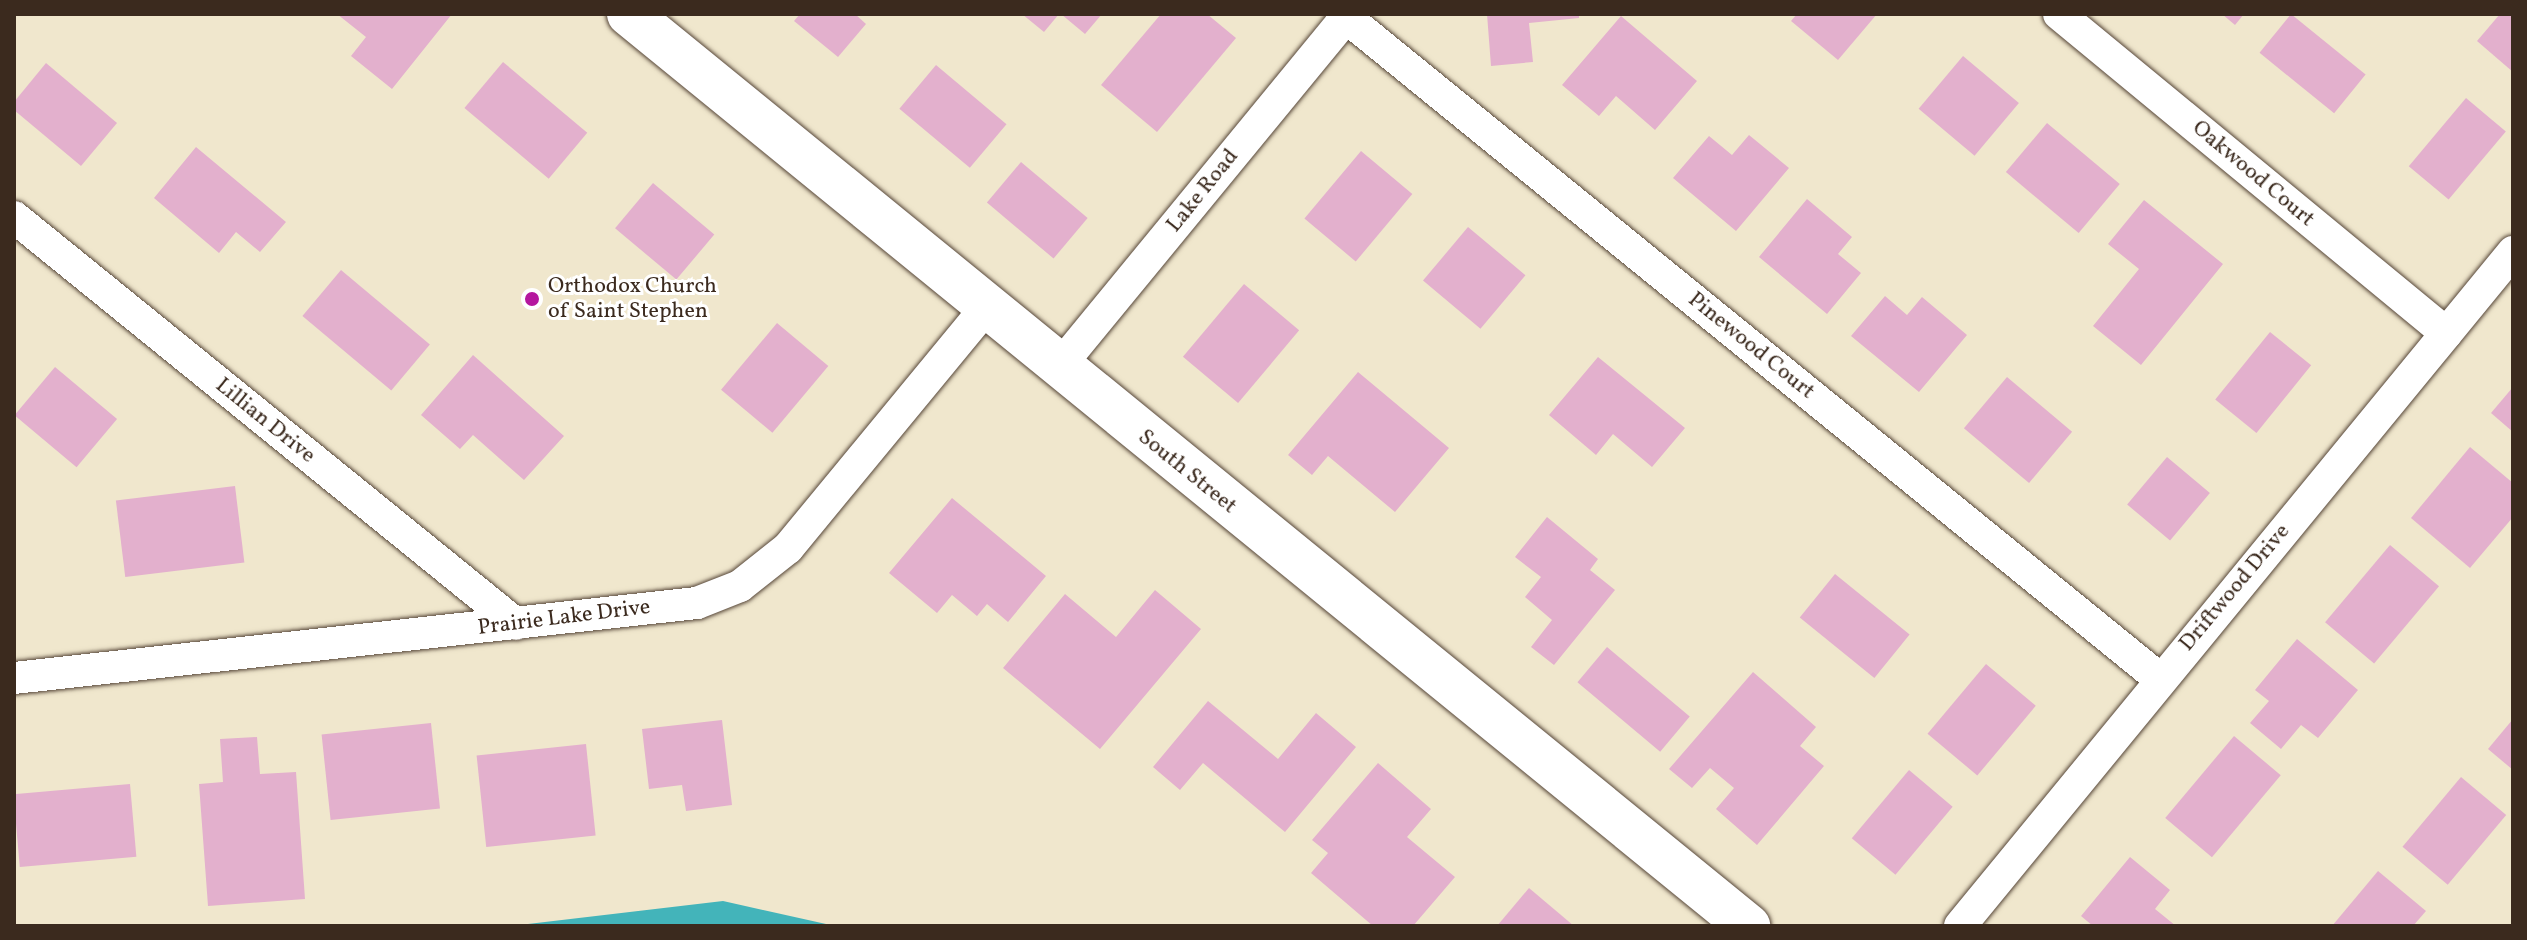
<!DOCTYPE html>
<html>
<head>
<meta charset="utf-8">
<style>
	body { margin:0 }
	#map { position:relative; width:2527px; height:940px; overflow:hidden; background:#f0e7cd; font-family:Vollkorn,serif }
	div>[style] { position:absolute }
	.water>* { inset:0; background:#43b4ba }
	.building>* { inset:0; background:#e3b0cd; transform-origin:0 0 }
	.roads { filter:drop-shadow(0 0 2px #564638) drop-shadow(0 0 2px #564638) }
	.street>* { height:32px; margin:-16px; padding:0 16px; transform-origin:16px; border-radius:16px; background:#fff }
	.secondary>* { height:44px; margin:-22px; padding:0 22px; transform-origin:22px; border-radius:22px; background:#fff }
	.dots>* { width:22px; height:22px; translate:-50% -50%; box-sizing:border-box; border:4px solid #fff; border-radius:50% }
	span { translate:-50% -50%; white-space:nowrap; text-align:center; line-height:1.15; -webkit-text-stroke:6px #fff; paint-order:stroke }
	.street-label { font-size:22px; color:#3b2a1e }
	.poi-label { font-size:22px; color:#3b2a1e }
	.left { translate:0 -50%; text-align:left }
	.frame { position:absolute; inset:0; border:16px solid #3b2a1e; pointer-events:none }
</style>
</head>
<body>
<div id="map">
	<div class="water">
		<i style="clip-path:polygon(723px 901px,835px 926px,511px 926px)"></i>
	</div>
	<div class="building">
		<i style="clip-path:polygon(337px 14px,452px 14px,392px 89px,351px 56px,366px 37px)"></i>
		<i style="clip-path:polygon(800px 14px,855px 14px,866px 24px,838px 57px,794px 21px)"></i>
		<i style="clip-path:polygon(1022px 14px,1059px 14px,1044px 32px)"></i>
		<i style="clip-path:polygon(1061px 14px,1102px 14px,1085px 34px)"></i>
		<i style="clip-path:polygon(1161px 14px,1207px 14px,1236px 38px,1157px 132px,1101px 85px)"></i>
		<i style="clip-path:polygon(1487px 14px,1579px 14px,1579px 18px,1529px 23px,1533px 62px,1491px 66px)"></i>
		<i style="clip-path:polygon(1797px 14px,1877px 14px,1838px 60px,1791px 21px)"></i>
		<i style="clip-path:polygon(2222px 14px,2244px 14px,2235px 25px)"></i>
		<i style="left:2291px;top:14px;width:96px;height:50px;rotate:39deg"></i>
		<i style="clip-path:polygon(2500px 14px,2513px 14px,2513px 72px,2477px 41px)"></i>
		<i style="clip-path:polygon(1621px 16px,1697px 81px,1655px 130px,1616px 96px,1599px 116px,1562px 85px)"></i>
		<i style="left:1963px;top:56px;width:73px;height:69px;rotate:40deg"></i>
		<i style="left:503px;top:62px;width:110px;height:60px;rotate:40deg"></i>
		<i style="clip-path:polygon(46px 63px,117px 123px,81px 166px,14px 110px,14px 102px)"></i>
		<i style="left:936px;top:65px;width:92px;height:57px;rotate:40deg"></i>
		<i style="left:2466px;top:98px;width:52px;height:89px;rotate:40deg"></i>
		<i style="left:2047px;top:123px;width:95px;height:64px;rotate:40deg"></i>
		<i style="clip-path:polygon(1749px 135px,1789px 168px,1736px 231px,1673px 178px,1709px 136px,1732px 155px)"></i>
		<i style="clip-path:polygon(196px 147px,286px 222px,260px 252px,236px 232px,219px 253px,154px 198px)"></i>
		<i style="left:1361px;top:151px;width:67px;height:88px;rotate:40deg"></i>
		<i style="left:1021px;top:162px;width:87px;height:53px;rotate:40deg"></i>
		<i style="left:653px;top:183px;width:80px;height:59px;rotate:40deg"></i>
		<i style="clip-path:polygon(1807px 199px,1852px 237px,1838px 254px,1861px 273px,1827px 314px,1759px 257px)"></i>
		<i style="clip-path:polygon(2144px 200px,2223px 264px,2141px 365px,2093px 326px,2139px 269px,2108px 244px)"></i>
		<i style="left:1468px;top:227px;width:75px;height:70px;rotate:40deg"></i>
		<i style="left:341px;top:270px;width:116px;height:60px;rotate:40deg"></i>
		<i style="left:1244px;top:284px;width:72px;height:95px;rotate:40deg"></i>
		<i style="clip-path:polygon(1885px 296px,1907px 315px,1922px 297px,1967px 335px,1919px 392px,1851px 336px)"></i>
		<i style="left:777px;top:323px;width:67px;height:87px;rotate:40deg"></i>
		<i style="left:2270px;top:332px;width:53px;height:87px;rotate:39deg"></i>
		<i style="clip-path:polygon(473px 355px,564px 436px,524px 480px,473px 435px,460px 449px,421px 415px)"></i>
		<i style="clip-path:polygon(1598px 357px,1685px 428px,1652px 467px,1613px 434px,1596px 455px,1549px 415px)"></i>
		<i style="left:55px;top:367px;width:81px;height:63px;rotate:40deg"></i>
		<i style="clip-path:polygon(1358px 372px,1449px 448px,1395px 512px,1328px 456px,1312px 475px,1288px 455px)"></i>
		<i style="left:2007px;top:377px;width:85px;height:67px;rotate:40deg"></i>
		<i style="clip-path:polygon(2513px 387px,2513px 432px,2491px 413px)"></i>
		<i style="clip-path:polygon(2470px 447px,2513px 483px,2513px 517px,2470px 568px,2411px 518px)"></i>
		<i style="left:2167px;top:457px;width:56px;height:62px;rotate:40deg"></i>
		<i style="left:235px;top:486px;width:77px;height:120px;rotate:83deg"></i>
		<i style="clip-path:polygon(952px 498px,1046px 576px,1008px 622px,987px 604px,977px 616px,952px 595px,937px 613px,889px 573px)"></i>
		<i style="clip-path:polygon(1547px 517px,1598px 559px,1590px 570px,1615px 590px,1554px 665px,1531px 647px,1552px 620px,1525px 597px,1541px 577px,1515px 557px)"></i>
		<i style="left:2390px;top:545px;width:64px;height:101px;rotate:40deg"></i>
		<i style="left:1835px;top:574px;width:96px;height:56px;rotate:39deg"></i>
		<i style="clip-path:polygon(1155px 590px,1201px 629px,1100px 749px,1003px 668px,1065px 594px,1116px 637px)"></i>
		<i style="clip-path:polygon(2297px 639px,2358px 690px,2318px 738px,2301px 725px,2281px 749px,2250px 723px,2269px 701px,2255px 690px)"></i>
		<i style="left:1607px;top:647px;width:108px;height:46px;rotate:40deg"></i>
		<i style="left:1986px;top:664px;width:65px;height:91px;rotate:40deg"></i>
		<i style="clip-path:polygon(1753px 672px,1816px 727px,1800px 746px,1824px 766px,1757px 845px,1716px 809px,1734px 788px,1710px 768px,1692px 788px,1669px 769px)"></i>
		<i style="clip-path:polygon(1208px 701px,1278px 759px,1316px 713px,1356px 747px,1285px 832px,1203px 763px,1180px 790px,1153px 767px)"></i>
		<i style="clip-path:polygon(2513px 719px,2513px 770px,2488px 749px)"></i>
		<i style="clip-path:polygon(722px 720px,732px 805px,686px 811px,682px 785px,649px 789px,642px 729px)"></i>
		<i style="left:431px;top:723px;width:86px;height:110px;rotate:84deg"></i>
		<i style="left:2234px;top:736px;width:61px;height:107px;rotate:40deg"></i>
		<i style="clip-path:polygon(257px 737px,260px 774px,296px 772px,305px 899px,208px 906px,199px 784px,223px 782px,220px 739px)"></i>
		<i style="left:586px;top:744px;width:92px;height:110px;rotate:84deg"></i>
		<i style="clip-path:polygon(1378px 763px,1431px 809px,1407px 837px,1455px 877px,1413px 926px,1373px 926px,1311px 873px,1328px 853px,1312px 840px)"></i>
		<i style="left:1909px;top:770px;width:57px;height:89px;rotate:40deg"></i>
		<i style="left:2461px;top:777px;width:59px;height:91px;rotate:40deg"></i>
		<i style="left:130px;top:784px;width:73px;height:117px;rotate:85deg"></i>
		<i style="clip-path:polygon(2130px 857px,2170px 890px,2155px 909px,2176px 926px,2093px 926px,2081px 916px)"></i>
		<i style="clip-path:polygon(2378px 871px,2426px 911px,2413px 926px,2332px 926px)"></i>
		<i style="clip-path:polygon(1529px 888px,1574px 926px,1497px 926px)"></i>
	</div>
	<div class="roads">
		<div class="street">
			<i style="left:1342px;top:14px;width:1054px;rotate:39.11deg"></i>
			<i style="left:2059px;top:14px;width:502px;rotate:39.5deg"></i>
			<i style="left:14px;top:217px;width:646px;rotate:39.03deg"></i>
			<i style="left:1058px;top:368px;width:458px;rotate:-50.6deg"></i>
			<i style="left:14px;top:678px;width:687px;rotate:-6.27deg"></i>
			<i style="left:697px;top:603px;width:46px;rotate:-21.6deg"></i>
			<i style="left:740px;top:586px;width:61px;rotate:-38.4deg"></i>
			<i style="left:788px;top:548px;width:311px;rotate:-50.5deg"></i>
			<i style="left:1960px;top:926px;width:872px;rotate:-50.63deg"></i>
		</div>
		<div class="secondary">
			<i style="left:629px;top:14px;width:1444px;rotate:39.18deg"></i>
		</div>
	</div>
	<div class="dots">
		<i style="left:532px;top:299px;background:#b5179e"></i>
	</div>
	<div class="street-label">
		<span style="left:2253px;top:174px;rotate:40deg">Oakwood Court</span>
		<span style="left:1203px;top:191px;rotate:-51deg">Lake Road</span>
		<span style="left:1751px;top:346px;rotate:39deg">Pinewood Court</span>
		<span style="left:265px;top:421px;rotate:39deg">Lillian Drive</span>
		<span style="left:1187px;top:472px;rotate:39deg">South Street</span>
		<span style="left:2235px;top:588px;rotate:-50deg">Driftwood Drive</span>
		<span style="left:564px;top:618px;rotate:-7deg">Prairie Lake Drive</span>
	</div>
	<div class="poi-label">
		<span class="left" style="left:548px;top:299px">Orthodox Church<br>of Saint Stephen</span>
	</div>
	<div class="frame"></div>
</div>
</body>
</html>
